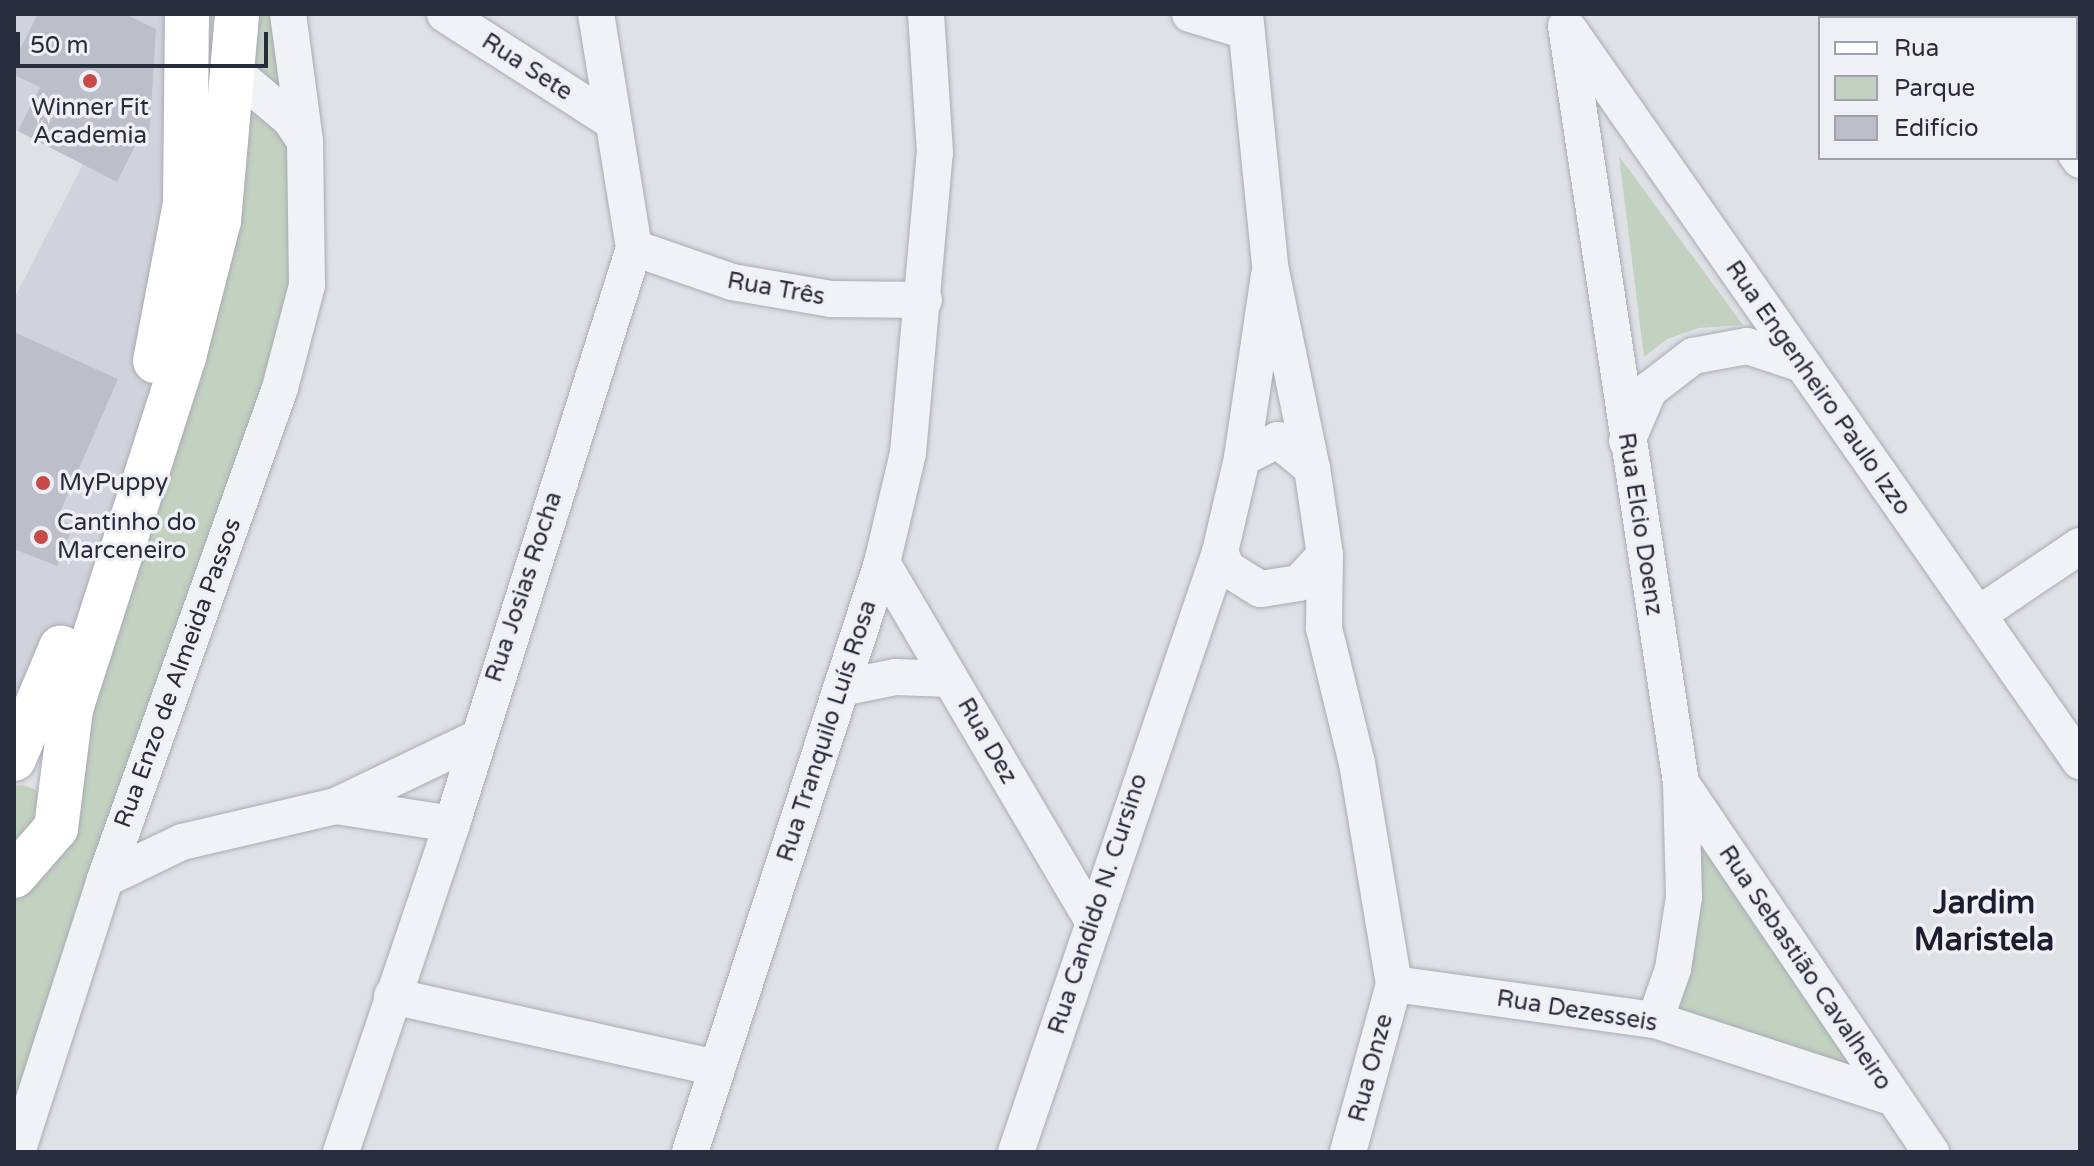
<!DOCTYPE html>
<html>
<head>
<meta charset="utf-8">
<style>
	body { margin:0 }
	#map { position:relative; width:2094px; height:1166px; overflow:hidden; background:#dfe1e7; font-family:"Varela Round",sans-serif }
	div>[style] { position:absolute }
	.built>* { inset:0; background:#d1d3dc }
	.green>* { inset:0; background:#c2d1c0 }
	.building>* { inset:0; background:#bcbfca }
	.roads { filter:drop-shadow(0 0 2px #a8abb4) drop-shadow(0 0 2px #a8abb4) }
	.street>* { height:36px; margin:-18px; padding:0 18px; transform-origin:18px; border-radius:18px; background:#f1f2f6 }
	.secondary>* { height:44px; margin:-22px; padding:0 22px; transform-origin:22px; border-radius:22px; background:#fff }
	.dots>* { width:22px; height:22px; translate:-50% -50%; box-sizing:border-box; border:4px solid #eef0f5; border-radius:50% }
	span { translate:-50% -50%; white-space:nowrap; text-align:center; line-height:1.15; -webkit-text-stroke:7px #eef0f5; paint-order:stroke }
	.street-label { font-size:24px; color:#282d3e }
	.poi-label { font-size:24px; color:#282d3e }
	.left { translate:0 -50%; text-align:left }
	.district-label { font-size:32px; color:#1b1e2e; font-weight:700 }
	.frame { position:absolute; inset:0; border:16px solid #282d3e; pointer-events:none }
	.legend { position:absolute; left:1818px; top:16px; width:260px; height:144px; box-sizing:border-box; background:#eef0f5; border:2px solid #9fa2ac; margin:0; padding:10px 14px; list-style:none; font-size:24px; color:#282d3e }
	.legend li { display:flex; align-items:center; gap:16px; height:40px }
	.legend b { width:40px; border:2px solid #9fa2ac }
	.scale { position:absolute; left:16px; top:32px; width:252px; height:36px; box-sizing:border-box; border:4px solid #282d3e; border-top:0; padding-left:10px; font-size:24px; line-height:28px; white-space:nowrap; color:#282d3e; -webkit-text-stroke:6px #eef0f5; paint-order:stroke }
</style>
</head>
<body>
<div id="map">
	<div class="built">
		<i style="clip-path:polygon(14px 14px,219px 14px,223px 79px,122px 569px,14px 718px,14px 299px,83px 164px,14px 129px)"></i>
	</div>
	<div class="green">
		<i style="clip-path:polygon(219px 14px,289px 14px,303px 284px,14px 1142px,14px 876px,50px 839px,182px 364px)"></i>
		<i style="clip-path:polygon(1619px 156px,1743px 325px,1698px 328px,1667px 339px,1644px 357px)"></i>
		<i style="clip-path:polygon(1681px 783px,1893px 1098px,1655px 1020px)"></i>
		<i style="clip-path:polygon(23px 785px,41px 792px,51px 807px,14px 846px,14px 786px)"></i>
	</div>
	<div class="building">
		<i style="clip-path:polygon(38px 14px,125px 14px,156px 29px,149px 142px,139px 138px,117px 182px,18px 131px,40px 87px,14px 75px,14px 61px)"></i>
		<i style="clip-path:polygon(14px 332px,118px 379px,57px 519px,73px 526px,57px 566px,14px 549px)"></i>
	</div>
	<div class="roads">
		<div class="street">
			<i style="left:445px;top:14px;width:196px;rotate:32.7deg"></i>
			<i style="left:1190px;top:14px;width:59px;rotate:16.9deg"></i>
			<i style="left:1245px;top:14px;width:253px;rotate:84.3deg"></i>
			<i style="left:1270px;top:266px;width:206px;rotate:78.3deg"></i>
			<i style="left:1979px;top:14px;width:5px;rotate:53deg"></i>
			<i style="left:1566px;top:26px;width:766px;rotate:81.36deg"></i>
			<i style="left:1681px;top:783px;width:114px;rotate:88.5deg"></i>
			<i style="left:1684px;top:897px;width:73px;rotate:98.7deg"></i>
			<i style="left:1673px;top:969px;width:54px;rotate:109.4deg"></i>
			<i style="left:1570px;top:31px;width:891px;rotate:55.06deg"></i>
			<i style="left:235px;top:73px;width:72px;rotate:39.9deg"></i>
			<i style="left:290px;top:119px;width:27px;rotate:56deg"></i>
			<i style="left:2076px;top:154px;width:7px;rotate:56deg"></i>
			<i style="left:634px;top:248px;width:104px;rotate:19.1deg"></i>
			<i style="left:732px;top:282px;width:99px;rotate:9.8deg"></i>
			<i style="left:830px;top:299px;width:94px;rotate:0.6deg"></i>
			<i style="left:1278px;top:440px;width:44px;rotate:39.5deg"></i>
			<i style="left:1312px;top:468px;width:88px;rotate:81.5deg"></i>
			<i style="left:1325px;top:555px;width:38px;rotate:133deg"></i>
			<i style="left:1299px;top:583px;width:39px;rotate:171deg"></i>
			<i style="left:1260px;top:589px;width:39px;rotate:-148deg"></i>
			<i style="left:1227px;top:568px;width:17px;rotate:-114deg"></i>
			<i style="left:1220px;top:552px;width:97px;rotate:-76.8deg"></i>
			<i style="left:1242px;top:458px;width:40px;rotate:-26.6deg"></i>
			<i style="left:1627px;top:441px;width:56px;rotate:-66.7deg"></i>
			<i style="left:1649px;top:390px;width:56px;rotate:-37.7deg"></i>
			<i style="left:1693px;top:356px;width:55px;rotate:-10.5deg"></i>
			<i style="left:1747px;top:346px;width:55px;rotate:18.1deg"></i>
			<i style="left:1242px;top:458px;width:184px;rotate:-81.6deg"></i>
			<i style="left:1325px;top:555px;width:73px;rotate:90.8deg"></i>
			<i style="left:1324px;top:628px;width:139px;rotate:76.3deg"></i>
			<i style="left:1357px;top:763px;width:224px;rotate:80.5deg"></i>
			<i style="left:1394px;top:984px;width:174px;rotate:105.3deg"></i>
			<i style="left:882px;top:563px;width:414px;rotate:59.5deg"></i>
			<i style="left:1979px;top:614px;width:122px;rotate:-34deg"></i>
			<i style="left:841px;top:688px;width:55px;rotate:-11.5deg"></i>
			<i style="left:895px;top:677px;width:55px;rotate:2.1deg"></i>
			<i style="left:1681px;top:783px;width:446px;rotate:55.9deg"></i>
			<i style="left:336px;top:806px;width:117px;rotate:8.8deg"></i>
			<i style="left:105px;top:879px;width:85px;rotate:-25.7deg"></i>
			<i style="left:182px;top:842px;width:158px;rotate:-13.2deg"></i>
			<i style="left:336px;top:806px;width:154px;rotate:-25.7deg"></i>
			<i style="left:1394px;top:984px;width:263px;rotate:7.9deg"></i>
			<i style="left:1655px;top:1020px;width:250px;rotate:18.1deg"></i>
			<i style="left:392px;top:996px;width:332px;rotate:12.5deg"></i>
			<i style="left:17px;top:1152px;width:287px;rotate:-72.1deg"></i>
			<i style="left:105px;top:879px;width:521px;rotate:-70.38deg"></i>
			<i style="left:280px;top:388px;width:106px;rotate:-75.3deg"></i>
			<i style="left:307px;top:285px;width:144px;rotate:-90.8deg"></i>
			<i style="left:305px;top:141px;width:128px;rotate:-97.6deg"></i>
			<i style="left:341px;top:1152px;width:346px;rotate:-71.3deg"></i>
			<i style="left:452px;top:824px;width:604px;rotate:-72.46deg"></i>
			<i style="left:634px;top:248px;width:237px;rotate:-99.2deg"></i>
			<i style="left:690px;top:1152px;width:620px;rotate:-71.95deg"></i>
			<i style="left:882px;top:563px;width:113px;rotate:-76.7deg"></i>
			<i style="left:908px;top:453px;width:301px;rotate:-84.9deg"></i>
			<i style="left:935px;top:153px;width:139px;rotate:-93.7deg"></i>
			<i style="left:1016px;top:1152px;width:634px;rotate:-71.22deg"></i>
		</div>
		<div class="secondary">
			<i style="left:155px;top:361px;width:161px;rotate:-79.2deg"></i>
			<i style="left:185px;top:203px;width:189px;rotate:-89.4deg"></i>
			<i style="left:14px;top:759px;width:121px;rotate:-67.2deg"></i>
			<i style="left:14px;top:876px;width:64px;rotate:-48.8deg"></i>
			<i style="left:56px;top:828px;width:120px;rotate:-82.8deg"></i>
			<i style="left:71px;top:709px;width:370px;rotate:-72.2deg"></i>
			<i style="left:184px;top:357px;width:140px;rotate:-75.6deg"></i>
			<i style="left:219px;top:221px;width:208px;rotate:-85deg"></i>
		</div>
	</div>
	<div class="dots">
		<i style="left:90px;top:81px;background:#c84a48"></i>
		<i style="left:43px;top:483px;background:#c84a48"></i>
		<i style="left:41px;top:537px;background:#c84a48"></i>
	</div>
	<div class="street-label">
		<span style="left:527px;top:67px;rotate:33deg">Rua Sete</span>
		<span style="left:776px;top:289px;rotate:10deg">Rua Três</span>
		<span style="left:1818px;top:388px;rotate:55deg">Rua Engenheiro Paulo Izzo</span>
		<span style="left:1640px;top:524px;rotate:81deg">Rua Elcio Doenz</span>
		<span style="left:524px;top:587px;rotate:-72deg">Rua Josias Rocha</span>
		<span style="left:178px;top:673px;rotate:-70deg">Rua Enzo de Almeida Passos</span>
		<span style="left:827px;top:731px;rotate:-72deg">Rua Tranquilo Luís Rosa</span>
		<span style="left:987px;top:741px;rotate:60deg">Rua Dez</span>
		<span style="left:1098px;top:904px;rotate:-72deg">Rua Candido N. Cursino</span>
		<span style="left:1805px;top:968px;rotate:56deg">Rua Sebastião Cavalheiro</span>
		<span style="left:1577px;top:1011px;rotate:9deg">Rua Dezesseis</span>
		<span style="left:1371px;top:1068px;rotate:-75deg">Rua Onze</span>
	</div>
	<div class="poi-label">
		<span style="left:90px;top:122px">Winner Fit<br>Academia</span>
		<span class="left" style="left:59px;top:483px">MyPuppy</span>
		<span class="left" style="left:57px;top:537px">Cantinho do<br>Marceneiro</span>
	</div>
	<div class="district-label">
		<span style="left:1984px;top:922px">Jardim<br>Maristela</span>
	</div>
	<div class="frame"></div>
	<ul class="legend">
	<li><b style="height:10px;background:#fff"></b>Rua</li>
	<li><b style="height:22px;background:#c2d1c0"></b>Parque</li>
	<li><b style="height:22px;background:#bcbfca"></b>Edifício</li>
	</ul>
	<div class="scale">50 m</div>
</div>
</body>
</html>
